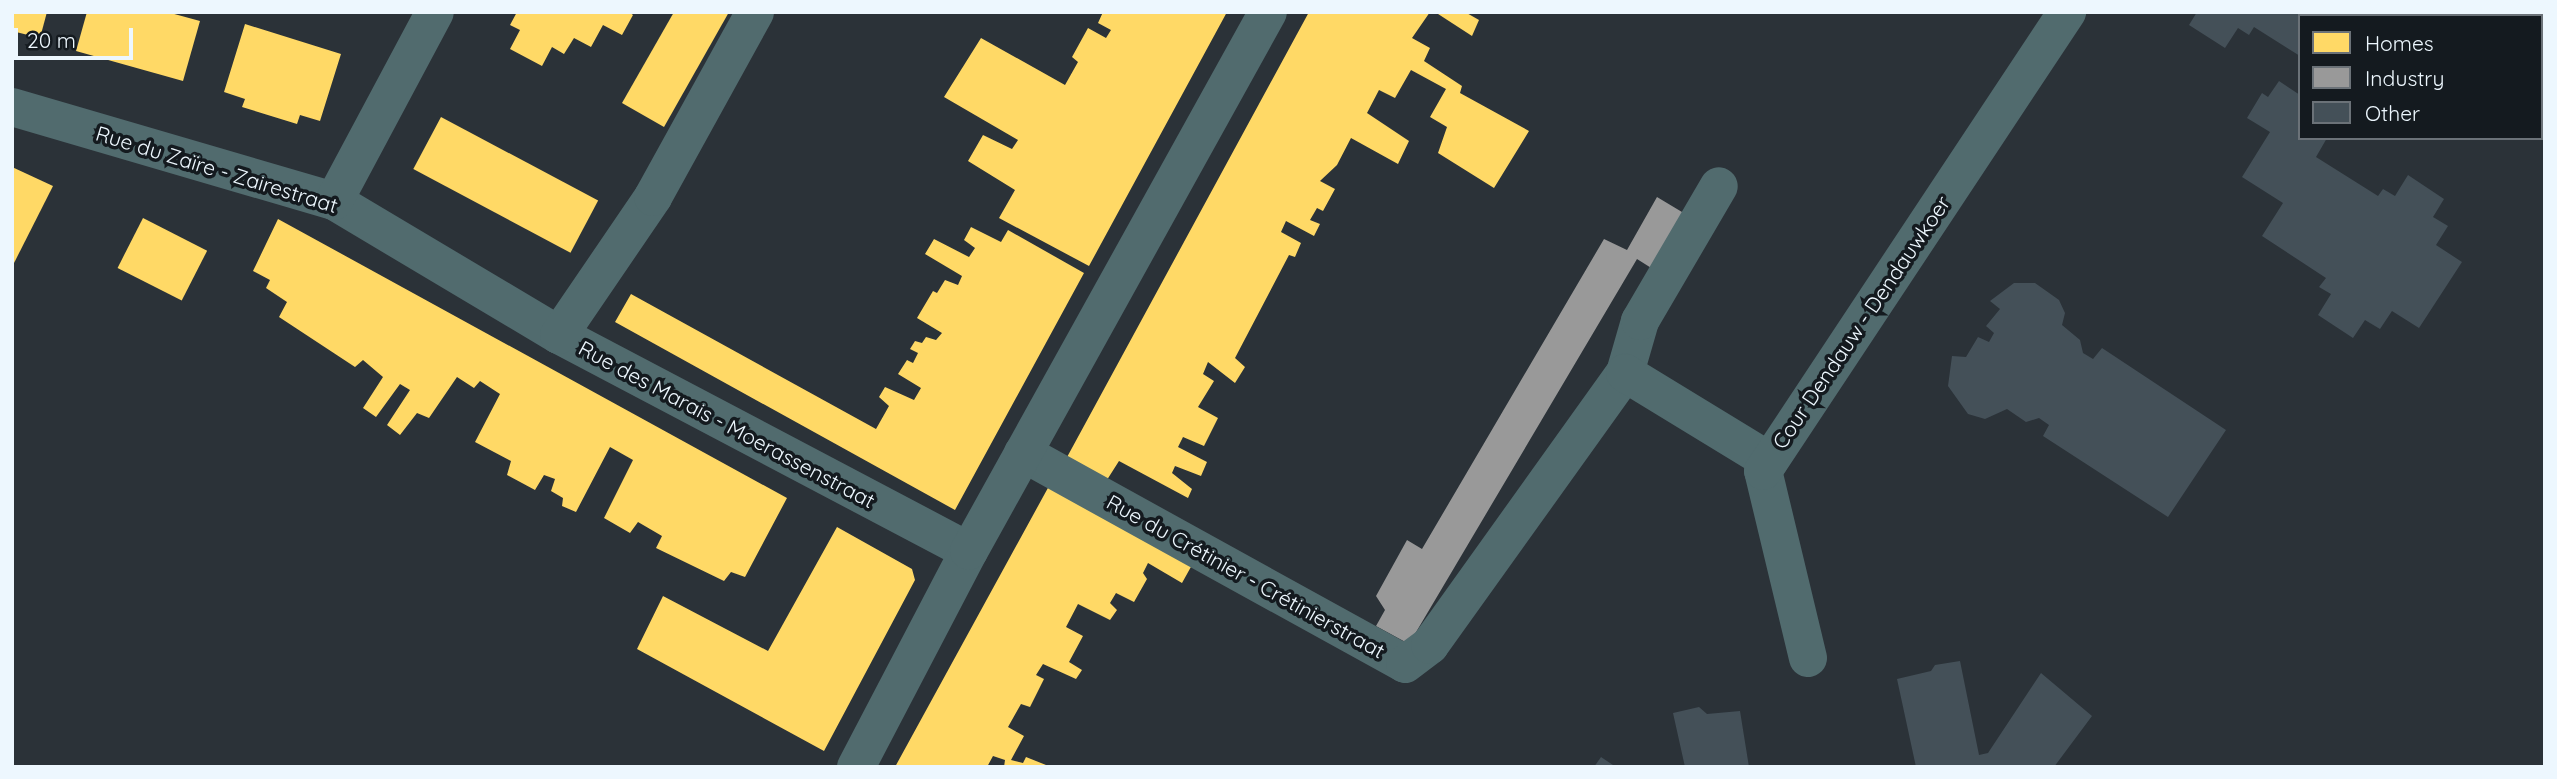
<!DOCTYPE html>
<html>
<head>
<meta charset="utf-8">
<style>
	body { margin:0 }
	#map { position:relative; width:2557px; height:779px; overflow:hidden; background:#2b3238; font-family:Quicksand,sans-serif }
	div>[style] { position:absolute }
	.homes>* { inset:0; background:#ffd966; transform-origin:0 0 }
	.industry>* { inset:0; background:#999 }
	.building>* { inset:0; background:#445058 }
	.minor>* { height:38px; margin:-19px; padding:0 19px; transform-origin:19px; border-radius:19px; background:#516b6e }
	span { translate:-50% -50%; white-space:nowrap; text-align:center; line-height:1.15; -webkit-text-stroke:7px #141a1f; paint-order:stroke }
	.street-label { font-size:21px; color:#edf7fe }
	.frame { position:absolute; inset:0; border:14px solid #edf7fe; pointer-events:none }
	.legend { position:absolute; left:2298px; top:14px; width:245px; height:126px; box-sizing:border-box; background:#141a1f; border:2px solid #6b7278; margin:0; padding:9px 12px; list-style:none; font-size:21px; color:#edf7fe }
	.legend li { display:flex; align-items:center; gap:14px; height:35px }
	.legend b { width:35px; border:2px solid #6b7278 }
	.scale { position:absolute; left:14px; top:28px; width:119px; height:32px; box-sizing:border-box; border:4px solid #edf7fe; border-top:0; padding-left:9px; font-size:21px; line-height:24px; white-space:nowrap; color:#edf7fe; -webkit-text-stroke:5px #141a1f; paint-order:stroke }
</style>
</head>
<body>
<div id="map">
	<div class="homes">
		<i style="clip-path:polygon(12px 12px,47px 12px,40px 38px,12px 31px)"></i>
		<i style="clip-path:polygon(87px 12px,167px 12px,200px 21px,183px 81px,76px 51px)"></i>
		<i style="clip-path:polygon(517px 12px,629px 12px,633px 15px,622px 35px,603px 25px,591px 47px,574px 38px,564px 54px,552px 47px,542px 66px,510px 49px,520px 30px,510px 25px)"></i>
		<i style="clip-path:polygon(674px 12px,729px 12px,664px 127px,622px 103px)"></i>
		<i style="clip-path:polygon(1103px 12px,1227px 12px,1089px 266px,999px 218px,1015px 190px,968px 161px,983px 135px,1012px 149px,1018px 140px,944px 97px,981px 38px,1065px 85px,1078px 62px,1072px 57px,1088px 28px,1106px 38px,1111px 30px,1098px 23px)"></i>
		<i style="clip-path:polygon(1309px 12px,1430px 12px,1412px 38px,1430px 48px,1424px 61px,1462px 86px,1460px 93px,1529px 131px,1494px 188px,1438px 153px,1447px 127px,1430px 117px,1446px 89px,1411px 70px,1395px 98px,1379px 90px,1367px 113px,1409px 141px,1398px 164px,1351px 138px,1337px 165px,1320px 181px,1335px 189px,1323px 211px,1317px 208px,1310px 220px,1320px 224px,1314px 236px,1286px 221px,1281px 232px,1301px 243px,1295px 257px,1289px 255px,1235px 358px,1245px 367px,1235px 383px,1208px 362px,1203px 374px,1214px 381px,1198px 407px,1218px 418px,1204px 446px,1183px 437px,1178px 447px,1207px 462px,1201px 476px,1175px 466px,1172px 473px,1192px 489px,1188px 498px,1119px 461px,1105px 483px,1066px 459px)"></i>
		<i style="clip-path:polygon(1435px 12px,1465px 12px,1479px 20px,1472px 36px)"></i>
		<i style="clip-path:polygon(245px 24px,341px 54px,320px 121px,300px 115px,297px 124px,242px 107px,245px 99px,224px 92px)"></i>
		<i style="left:441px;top:117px;width:178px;height:59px;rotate:28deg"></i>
		<i style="clip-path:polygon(12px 167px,53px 186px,12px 267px)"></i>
		<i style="left:143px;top:218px;width:72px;height:56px;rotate:27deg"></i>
		<i style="clip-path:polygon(278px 219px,787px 498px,745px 577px,731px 572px,724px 581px,656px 548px,662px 536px,638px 522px,630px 533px,604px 518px,633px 460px,610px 447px,576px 512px,562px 506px,563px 498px,551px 491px,555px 479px,544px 475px,535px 490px,507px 475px,511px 461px,475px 442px,500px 394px,480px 381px,474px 388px,457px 377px,429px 418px,417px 413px,400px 435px,387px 425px,410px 390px,400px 384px,376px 417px,363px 408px,383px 377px,363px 360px,355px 367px,279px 317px,287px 302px,266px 288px,270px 280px,253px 271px)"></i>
		<i style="clip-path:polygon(971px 227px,1001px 242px,1008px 230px,1084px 273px,955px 510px,615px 322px,631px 294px,876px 429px,889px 406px,879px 397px,885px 387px,914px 400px,921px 388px,898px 374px,907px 360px,913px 363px,918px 353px,910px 349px,915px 341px,922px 343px,926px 337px,936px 340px,942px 333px,917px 318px,933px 291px,937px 293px,945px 280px,958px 285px,962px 276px,925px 254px,934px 239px,969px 257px,975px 248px,964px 240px)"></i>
		<i style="clip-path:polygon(1049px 486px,1192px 565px,1182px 583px,1148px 563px,1143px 573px,1147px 579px,1134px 602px,1116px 593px,1110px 603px,1117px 610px,1110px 620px,1078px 604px,1066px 627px,1083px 636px,1069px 662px,1082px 670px,1076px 679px,1043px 664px,1036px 675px,1044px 679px,1030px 707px,1021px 704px,1008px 727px,1024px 736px,1011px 760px,1023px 763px,1026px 757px,1051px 767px,1004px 767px,1005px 760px,993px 756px,987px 767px,895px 767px)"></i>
		<i style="clip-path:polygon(837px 527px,912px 569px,915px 580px,824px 751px,637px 649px,663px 596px,768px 651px)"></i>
	</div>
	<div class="industry">
		<i style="clip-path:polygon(1657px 197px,1687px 215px,1656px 271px,1637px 259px,1409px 644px,1376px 626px,1385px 610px,1376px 596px,1407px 540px,1422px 549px,1604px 239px,1627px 250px)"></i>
	</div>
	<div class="building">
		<i style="clip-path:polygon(2197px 12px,2354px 12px,2300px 16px,2300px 56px,2254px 27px,2249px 35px,2238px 28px,2225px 48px,2189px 25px)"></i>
		<i style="clip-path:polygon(2279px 81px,2300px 95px,2300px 138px,2327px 138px,2316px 157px,2378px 196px,2383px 189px,2395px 196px,2408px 175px,2444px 199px,2433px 217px,2448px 226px,2436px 245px,2462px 262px,2419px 328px,2392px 311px,2380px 329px,2365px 320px,2353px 338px,2318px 315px,2331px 294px,2319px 287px,2326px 278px,2262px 236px,2283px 203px,2242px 177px,2270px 132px,2247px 118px,2262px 93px,2268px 97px)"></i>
		<i style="clip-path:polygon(2014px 283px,2035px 283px,2059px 300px,2065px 313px,2062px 325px,2080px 340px,2083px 353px,2093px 359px,2102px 348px,2226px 430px,2168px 517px,2043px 436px,2049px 425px,2039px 418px,2026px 422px,2007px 409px,1985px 419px,1968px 414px,1948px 386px,1952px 356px,1966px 357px,1978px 337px,1989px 342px,1994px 333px,1986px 326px,2000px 309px,1990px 301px)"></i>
		<i style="clip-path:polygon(1960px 661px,1979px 755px,1988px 753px,2041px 673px,2092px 716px,2054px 767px,1916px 767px,1897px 679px,1931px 671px,1935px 665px)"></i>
		<i style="clip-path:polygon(1699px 707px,1707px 714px,1740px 711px,1749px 767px,1685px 767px,1673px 713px)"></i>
		<i style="clip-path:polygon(1601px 757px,1616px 767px,1594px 767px)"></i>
	</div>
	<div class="minor">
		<i style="left:12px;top:107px;width:335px;rotate:16.3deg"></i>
		<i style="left:334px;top:201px;width:262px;rotate:30.8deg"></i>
		<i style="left:559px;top:335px;width:463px;rotate:27.8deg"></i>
		<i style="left:334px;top:201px;width:214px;rotate:-61.9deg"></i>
		<i style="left:559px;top:335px;width:167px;rotate:-55.7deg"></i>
		<i style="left:653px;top:197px;width:211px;rotate:-61.1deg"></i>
		<i style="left:1625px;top:373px;width:54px;rotate:-73.9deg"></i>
		<i style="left:1640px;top:321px;width:156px;rotate:-59.7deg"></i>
		<i style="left:1023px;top:453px;width:436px;rotate:28.9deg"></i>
		<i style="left:1405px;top:664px;width:31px;rotate:-37deg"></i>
		<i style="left:1430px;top:645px;width:335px;rotate:-54.4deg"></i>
		<i style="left:1625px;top:373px;width:169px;rotate:31.4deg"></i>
		<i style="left:1808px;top:658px;width:192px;rotate:-103.5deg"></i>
		<i style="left:1763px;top:471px;width:551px;rotate:-56.48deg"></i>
		<i style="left:856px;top:767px;width:244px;rotate:-62.4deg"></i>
		<i style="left:969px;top:551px;width:616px;rotate:-60.98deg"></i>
	</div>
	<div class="street-label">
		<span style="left:217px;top:169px;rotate:17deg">Rue du Zaïre - Zairestraat</span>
		<span style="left:1861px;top:322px;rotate:-56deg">Cour Dendauw - Dendauwkoer</span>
		<span style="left:727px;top:424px;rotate:28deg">Rue des Marais - Moerassenstraat</span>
		<span style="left:1246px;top:576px;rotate:29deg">Rue du Crétinier - Crétinierstraat</span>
	</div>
	<div class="frame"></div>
	<ul class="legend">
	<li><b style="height:19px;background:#ffd966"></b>Homes</li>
	<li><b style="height:19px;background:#999"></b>Industry</li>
	<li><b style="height:19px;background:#445058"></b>Other</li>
	</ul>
	<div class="scale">20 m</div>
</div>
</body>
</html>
